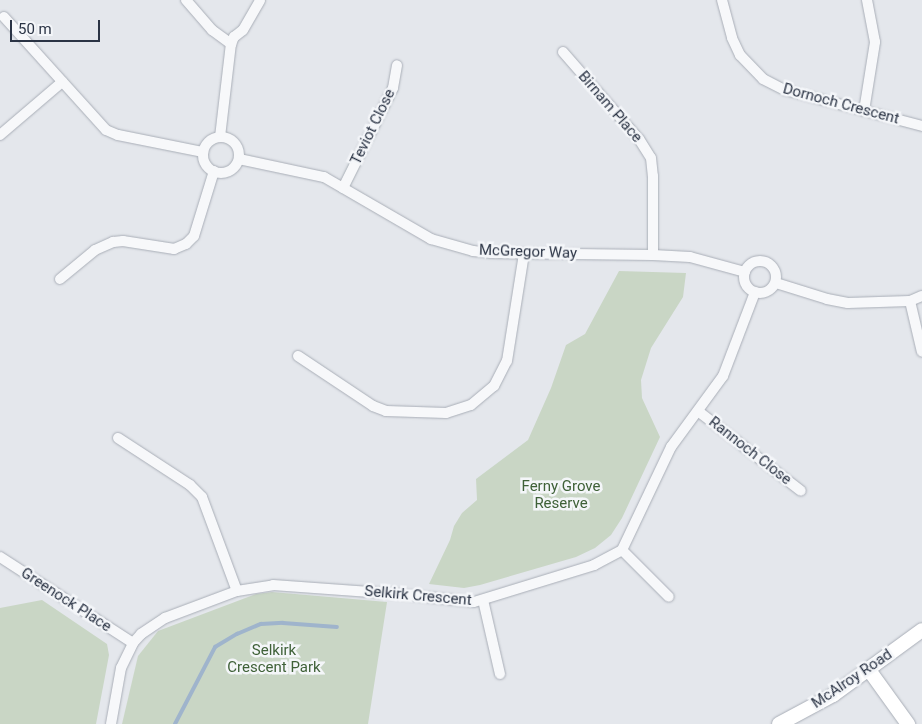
<!DOCTYPE html>
<html>
<head>
<meta charset="utf-8">
<style>
	body { margin:0 }
	#map { position:relative; width:922px; height:724px; overflow:hidden; background:#e4e7ec; font-family:Roboto,sans-serif }
	div>[style] { position:absolute }
	.green>* { inset:0; background:#c9d6c5 }
	.stream>* { height:4px; margin:-2px; padding:0 2px; transform-origin:2px; border-radius:2px; background:#9fb4cc }
	.roads { filter:drop-shadow(0 0 1px #a9aeb7) drop-shadow(0 0 1px #a9aeb7) }
	.street>* { height:10px; margin:-5px; padding:0 5px; transform-origin:5px; border-radius:5px; background:#f7f8fa }
	.street>.ring { margin:-5px; padding:0; box-sizing:content-box; background:none; border:10px solid #f7f8fa; border-radius:50% }
	.secondary>* { height:14px; margin:-7px; padding:0 7px; transform-origin:7px; border-radius:7px; background:#fff }
	span { translate:-50% -50%; white-space:nowrap; text-align:center; line-height:1.15; -webkit-text-stroke:5px #f4f6f9; paint-order:stroke }
	.street-label { font-size:15px; color:#2b3445 }
	.park-label { font-size:15px; color:#3f6138 }
	.scale { position:absolute; left:10px; top:20px; width:90px; height:22px; box-sizing:border-box; border:2px solid #2b3445; border-top:0; padding-left:6px; font-size:15px; line-height:18px; white-space:nowrap; color:#2b3445; -webkit-text-stroke:4px #f4f6f9; paint-order:stroke }
</style>
</head>
<body>
<div id="map">
	<div class="green">
		<i style="clip-path:polygon(619px 271px,686px 273px,683px 297px,651px 348px,641px 380px,642px 398px,660px 437px,622px 518px,611px 535px,595px 548px,576px 557px,480px 585px,464px 588px,429px 584px,450px 540px,454px 526px,462px 513px,477px 500px,476px 479px,528px 440px,551px 388px,566px 345px,585px 334px)"></i>
		<i style="clip-path:polygon(272px 592px,387px 602px,368px 724px,122px 724px,138px 656px,158px 631px,256px 594px)"></i>
		<i style="clip-path:polygon(42px 600px,107px 644px,109px 655px,96px 724px,0 724px,0 608px)"></i>
	</div>
	<div class="stream">
		<i style="left:175px;top:724px;width:87px;rotate:-62.5deg"></i>
		<i style="left:215px;top:647px;width:26px;rotate:-31deg"></i>
		<i style="left:237px;top:634px;width:26px;rotate:-23deg"></i>
		<i style="left:261px;top:624px;width:22px;rotate:-3deg"></i>
		<i style="left:283px;top:623px;width:54px;rotate:4.2deg"></i>
	</div>
	<div class="roads">
		<div class="street">
			<i style="left:186px;top:0;width:40px;rotate:49deg"></i>
			<i style="left:212px;top:30px;width:24px;rotate:36deg"></i>
			<i style="left:722px;top:0;width:39px;rotate:75deg"></i>
			<i style="left:732px;top:38px;width:19px;rotate:65deg"></i>
			<i style="left:740px;top:55px;width:33px;rotate:46deg"></i>
			<i style="left:763px;top:79px;width:25px;rotate:27deg"></i>
			<i style="left:785px;top:90px;width:142px;rotate:14.7deg"></i>
			<i style="left:4px;top:17px;width:152px;rotate:47.9deg"></i>
			<i style="left:106px;top:130px;width:13px;rotate:23deg"></i>
			<i style="left:118px;top:135px;width:87px;rotate:11.3deg"></i>
			<i style="left:563px;top:52px;width:116px;rotate:48.9deg"></i>
			<i style="left:639px;top:139px;width:22px;rotate:58deg"></i>
			<i style="left:651px;top:158px;width:18px;rotate:84deg"></i>
			<i style="left:653px;top:176px;width:79px;rotate:90deg"></i>
			<i style="left:864px;top:111px;width:70px;rotate:-80.9deg"></i>
			<i style="left:875px;top:42px;width:43px;rotate:-100.8deg"></i>
			<i style="left:0;top:135px;width:82px;rotate:-40.5deg"></i>
			<i style="left:220px;top:137px;width:94px;rotate:-83.3deg"></i>
			<i style="left:231px;top:44px;width:8px;rotate:-67deg"></i>
			<i style="left:234px;top:37px;width:11px;rotate:-38deg"></i>
			<i style="left:243px;top:30px;width:34px;rotate:-60deg"></i>
			<i class="ring" style="left:203px;top:137px;width:26px;height:26px"></i>
			<i style="left:239px;top:159px;width:87px;rotate:12deg"></i>
			<i style="left:324px;top:177px;width:124px;rotate:30.1deg"></i>
			<i style="left:431px;top:239px;width:44px;rotate:15.9deg"></i>
			<i style="left:473px;top:251px;width:18px;rotate:6deg"></i>
			<i style="left:491px;top:253px;width:162px;rotate:0.7deg"></i>
			<i style="left:653px;top:255px;width:37px;rotate:3deg"></i>
			<i style="left:690px;top:257px;width:57px;rotate:15.3deg"></i>
			<i style="left:343px;top:188px;width:112px;rotate:-63.4deg"></i>
			<i style="left:393px;top:88px;width:23px;rotate:-80deg"></i>
			<i class="ring" style="left:744px;top:261px;width:22px;height:22px"></i>
			<i style="left:60px;top:279px;width:45px;rotate:-39.6deg"></i>
			<i style="left:95px;top:250px;width:20px;rotate:-24deg"></i>
			<i style="left:113px;top:242px;width:10px;rotate:-6deg"></i>
			<i style="left:123px;top:241px;width:52px;rotate:8.9deg"></i>
			<i style="left:174px;top:249px;width:13px;rotate:-23deg"></i>
			<i style="left:186px;top:244px;width:11px;rotate:-45deg"></i>
			<i style="left:194px;top:236px;width:68px;rotate:-72.9deg"></i>
			<i style="left:776px;top:283px;width:53px;rotate:17.4deg"></i>
			<i style="left:827px;top:299px;width:21px;rotate:11deg"></i>
			<i style="left:848px;top:303px;width:62px;rotate:-1.8deg"></i>
			<i style="left:910px;top:301px;width:13px;rotate:-23deg"></i>
			<i style="left:910px;top:301px;width:52px;rotate:76.8deg"></i>
			<i style="left:298px;top:356px;width:90px;rotate:33.7deg"></i>
			<i style="left:373px;top:406px;width:14px;rotate:21deg"></i>
			<i style="left:386px;top:411px;width:60px;rotate:1.9deg"></i>
			<i style="left:446px;top:413px;width:26px;rotate:-18deg"></i>
			<i style="left:471px;top:405px;width:30px;rotate:-40deg"></i>
			<i style="left:494px;top:386px;width:28px;rotate:-63deg"></i>
			<i style="left:507px;top:361px;width:108px;rotate:-81deg"></i>
			<i style="left:698px;top:411px;width:130px;rotate:37.8deg"></i>
			<i style="left:118px;top:438px;width:86px;rotate:33.1deg"></i>
			<i style="left:190px;top:485px;width:17px;rotate:45deg"></i>
			<i style="left:202px;top:497px;width:100px;rotate:69.6deg"></i>
			<i style="left:622px;top:550px;width:66px;rotate:45deg"></i>
			<i style="left:0;top:557px;width:158px;rotate:32.9deg"></i>
			<i style="left:483px;top:600px;width:76px;rotate:77.1deg"></i>
			<i style="left:111px;top:724px;width:57px;rotate:-79.9deg"></i>
			<i style="left:121px;top:668px;width:28px;rotate:-64deg"></i>
			<i style="left:133px;top:643px;width:12px;rotate:-48deg"></i>
			<i style="left:141px;top:634px;width:29px;rotate:-34deg"></i>
			<i style="left:165px;top:618px;width:77px;rotate:-20.6deg"></i>
			<i style="left:237px;top:591px;width:36px;rotate:-9deg"></i>
			<i style="left:273px;top:585px;width:125px;rotate:4.1deg"></i>
			<i style="left:398px;top:594px;width:76px;rotate:6deg"></i>
			<i style="left:474px;top:602px;width:126px;rotate:-17.1deg"></i>
			<i style="left:594px;top:565px;width:32px;rotate:-28deg"></i>
			<i style="left:622px;top:550px;width:114px;rotate:-64.6deg"></i>
			<i style="left:671px;top:447px;width:88px;rotate:-53.8deg"></i>
			<i style="left:723px;top:376px;width:90px;rotate:-69.1deg"></i>
		</div>
		<div class="secondary">
			<i style="left:869px;top:670px;width:67px;rotate:54.2deg"></i>
			<i style="left:779px;top:724px;width:61px;rotate:-28.2deg"></i>
			<i style="left:833px;top:695px;width:110px;rotate:-36.1deg"></i>
		</div>
	</div>
	<div class="street-label">
		<span style="left:841px;top:104px;rotate:15deg">Dornoch Crescent</span>
		<span style="left:610px;top:107px;rotate:49deg">Birnam Place</span>
		<span style="left:373px;top:127px;rotate:-64deg">Teviot Close</span>
		<span style="left:528px;top:252px;rotate:2deg">McGregor Way</span>
		<span style="left:750px;top:451px;rotate:38deg">Rannoch Close</span>
		<span style="left:418px;top:596px;rotate:5deg">Selkirk Crescent</span>
		<span style="left:66px;top:600px;rotate:33deg">Greenock Place</span>
		<span style="left:852px;top:679px;rotate:-34deg">McAlroy Road</span>
	</div>
	<div class="park-label">
		<span style="left:561px;top:495px">Ferny Grove<br>Reserve</span>
		<span style="left:274px;top:659px">Selkirk<br>Crescent Park</span>
	</div>
	<div class="scale">50 m</div>
</div>
</body>
</html>
